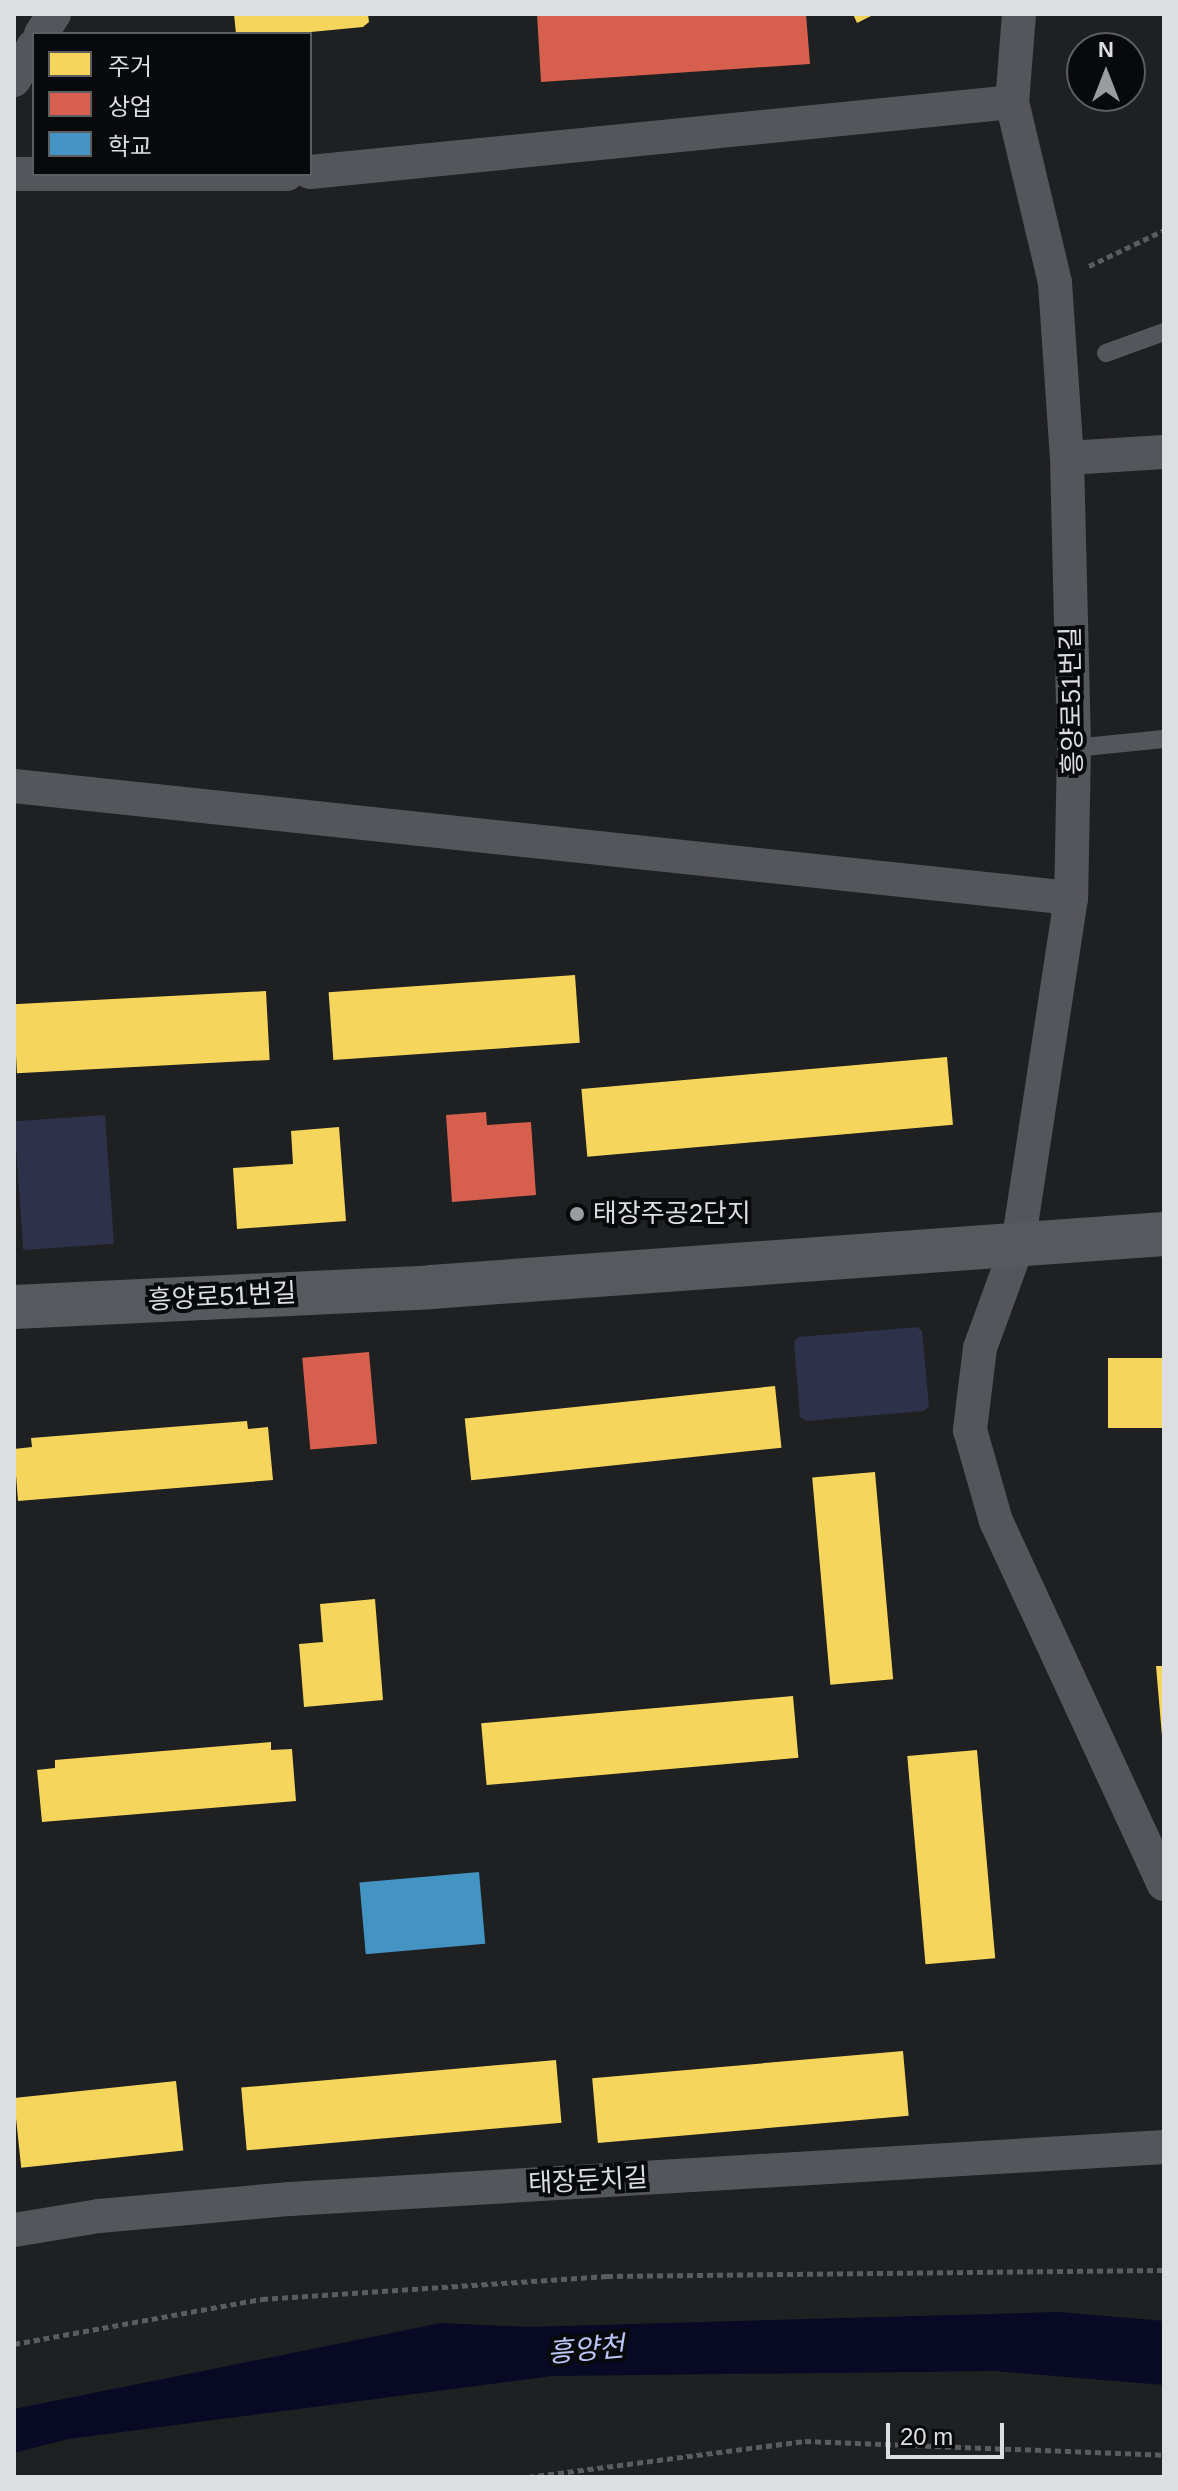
<!DOCTYPE html>
<html>
<head>
<meta charset="utf-8">
<style>
	body { margin:0 }
	#map { position:relative; width:1178px; height:2491px; overflow:hidden; background:#1f2021; font-family:Arial,"Noto Sans KR",sans-serif }
	div>[style] { position:absolute }
	.green>* { inset:0; background:#2d3149; transform-origin:0 0 }
	.water>* { inset:0; background:#080924 }
	.homes>* { inset:0; background:#f6d55c; transform-origin:0 0 }
	.shops>* { inset:0; background:#d6604d; transform-origin:0 0 }
	.schools>* { inset:0; background:#4393c3; transform-origin:0 0 }
	.path>* { height:5px; margin-top:-2.5px; transform-origin:0; background:repeating-linear-gradient(90deg,#5a5c5e 0 6px,transparent 0 10px) }
	.lane>* { height:18px; margin:-9px; padding:0 9px; transform-origin:9px; border-radius:9px; background:#55565c }
	.street>* { height:34px; margin:-17px; padding:0 17px; transform-origin:17px; border-radius:17px; background:#55565c }
	.secondary>* { height:44px; margin:-22px; padding:0 22px; transform-origin:22px; border-radius:22px; background:#57595e }
	.dots>* { width:22px; height:22px; translate:-50% -50%; box-sizing:border-box; border:4px solid #08090a; border-radius:50% }
	span { translate:-50% -50%; white-space:nowrap; text-align:center; line-height:1.15; -webkit-text-stroke:8px #08090a; paint-order:stroke }
	.street-label { font-size:26px; color:#dddee0 }
	.poi-label { font-size:26px; color:#dddee0 }
	.left { translate:0 -50%; text-align:left }
	.water-label { font-size:28px; color:#bbc6f8; font-style:italic }
	.frame { position:absolute; inset:0; border:16px solid #dddee0; pointer-events:none }
	.legend { position:absolute; left:32px; top:32px; width:280px; height:144px; box-sizing:border-box; background:#08090a; border:2px solid #5d5e60; margin:0; padding:10px 14px; list-style:none; font-size:24px; color:#dddee0 }
	.legend li { display:flex; align-items:center; gap:16px; height:40px }
	.legend b { width:40px; border:2px solid #5d5e60 }
	.north { position:absolute; left:1066px; top:32px; width:80px; height:80px; box-sizing:border-box; background:#08090a; border:2px solid #5d5e60; border-radius:50%; rotate:0deg; font-size:22px; font-weight:700; line-height:32px; text-align:center; color:#dddee0 }
	.north::after { content:''; display:block; margin:auto; width:28px; height:36px; background:#9a9c9d; clip-path:polygon(50% 0,100% 100%,50% 72%,0 100%) }
	.scale { position:absolute; left:886px; top:2423px; width:118px; height:36px; box-sizing:border-box; border:4px solid #dddee0; border-top:0; padding-left:10px; font-size:24px; line-height:28px; white-space:nowrap; color:#dddee0; -webkit-text-stroke:6px #08090a; paint-order:stroke }
</style>
</head>
<body>
<div id="map">
	<div class="green">
		<i style="left:105px;top:1115px;width:129px;height:91px;rotate:86deg"></i>
		<i style="clip-path:polygon(917px 1327px,922px 1331px,929px 1406px,924px 1411px,806px 1421px,800px 1417px,794px 1342px,798px 1337px)"></i>
	</div>
	<div class="water">
		<i style="clip-path:polygon(1059px 2312px,1164px 2321px,1164px 2385px,995px 2371px,552px 2376px,68px 2439px,14px 2453px,14px 2409px,441px 2323px,527px 2327px)"></i>
	</div>
	<div class="homes">
		<i style="clip-path:polygon(234px 14px,368px 14px,369px 22px,363px 27px,290px 34px,236px 34px)"></i>
		<i style="clip-path:polygon(853px 14px,875px 14px,857px 23px)"></i>
		<i style="left:575px;top:975px;width:68px;height:247px;rotate:86deg"></i>
		<i style="left:266px;top:991px;width:69px;height:253px;rotate:87deg"></i>
		<i style="left:947px;top:1057px;width:68px;height:367px;rotate:85deg"></i>
		<i style="clip-path:polygon(339px 1127px,346px 1221px,237px 1229px,233px 1168px,293px 1164px,291px 1131px)"></i>
		<i style="left:1164px;top:1358px;width:70px;height:56px;rotate:90deg"></i>
		<i style="left:775px;top:1386px;width:62px;height:312px;rotate:84deg"></i>
		<i style="clip-path:polygon(247px 1421px,248px 1429px,268px 1427px,273px 1480px,18px 1501px,14px 1449px,32px 1447px,31px 1438px)"></i>
		<i style="left:875px;top:1472px;width:208px;height:63px;rotate:85deg"></i>
		<i style="clip-path:polygon(375px 1599px,383px 1700px,304px 1707px,299px 1644px,323px 1642px,320px 1604px)"></i>
		<i style="clip-path:polygon(1156px 1666px,1164px 1666px,1164px 1736px,1162px 1736px)"></i>
		<i style="left:793px;top:1696px;width:62px;height:313px;rotate:85deg"></i>
		<i style="clip-path:polygon(271px 1742px,271px 1750px,292px 1749px,296px 1801px,42px 1822px,37px 1770px,55px 1768px,55px 1760px)"></i>
		<i style="left:977px;top:1750px;width:209px;height:70px;rotate:85deg"></i>
		<i style="left:903px;top:2051px;width:65px;height:312px;rotate:85deg"></i>
		<i style="left:556px;top:2060px;width:63px;height:316px;rotate:85deg"></i>
		<i style="left:176px;top:2081px;width:70px;height:163px;rotate:84deg"></i>
	</div>
	<div class="shops">
		<i style="clip-path:polygon(537px 14px,806px 14px,810px 64px,541px 82px)"></i>
		<i style="clip-path:polygon(486px 1112px,487px 1125px,531px 1122px,536px 1195px,452px 1202px,446px 1115px)"></i>
		<i style="left:369px;top:1352px;width:92px;height:67px;rotate:85deg"></i>
	</div>
	<div class="schools">
		<i style="left:479px;top:1872px;width:72px;height:120px;rotate:85deg"></i>
	</div>
	<div class="path">
		<i style="left:1089px;top:266px;width:83px;rotate:-25.6deg"></i>
		<i style="left:14px;top:2344px;width:252px;rotate:-10.3deg"></i>
		<i style="left:262px;top:2299px;width:346px;rotate:-3.8deg"></i>
		<i style="left:607px;top:2276px;width:557px;rotate:-0.62deg"></i>
		<i style="left:528px;top:2477px;width:279px;rotate:-7.4deg"></i>
		<i style="left:805px;top:2441px;width:359px;rotate:2.2deg"></i>
	</div>
	<div class="lane">
		<i style="left:1106px;top:353px;width:62px;rotate:-19.9deg"></i>
		<i style="left:1074px;top:748px;width:90px;rotate:-5.7deg"></i>
	</div>
	<div class="street">
		<i style="left:1019px;top:14px;width:88px;rotate:94.5deg"></i>
		<i style="left:1012px;top:102px;width:186px;rotate:76.6deg"></i>
		<i style="left:1055px;top:283px;width:175px;rotate:86.1deg"></i>
		<i style="left:1067px;top:458px;width:290px;rotate:88.6deg"></i>
		<i style="left:1074px;top:748px;width:150px;rotate:91.1deg"></i>
		<i style="left:1071px;top:898px;width:350px;rotate:98.7deg"></i>
		<i style="left:1018px;top:1244px;width:111px;rotate:110.1deg"></i>
		<i style="left:980px;top:1348px;width:83px;rotate:97deg"></i>
		<i style="left:970px;top:1430px;width:95px;rotate:74.1deg"></i>
		<i style="left:996px;top:1521px;width:400px;rotate:65.2deg"></i>
		<i style="left:41px;top:34px;width:24px;rotate:-57deg"></i>
		<i style="left:14px;top:80px;width:39px;rotate:-60deg"></i>
		<i style="left:310px;top:172px;width:705px;rotate:-5.69deg"></i>
		<i style="left:14px;top:174px;width:273px"></i>
		<i style="left:1067px;top:458px;width:97px;rotate:-3.5deg"></i>
		<i style="left:14px;top:786px;width:1063px;rotate:6.05deg"></i>
		<i style="left:14px;top:2230px;width:86px;rotate:-9.4deg"></i>
		<i style="left:99px;top:2216px;width:192px;rotate:-5.1deg"></i>
		<i style="left:290px;top:2199px;width:876px;rotate:-3.4deg"></i>
	</div>
	<div class="secondary">
		<i style="left:14px;top:1307px;width:417px;rotate:-2.7deg"></i>
		<i style="left:431px;top:1287px;width:735px;rotate:-4.14deg"></i>
	</div>
	<div class="dots">
		<i style="left:577px;top:1214px;background:#9a9c9d"></i>
	</div>
	<div class="street-label">
		<span style="left:1072px;top:701px;rotate:-91deg">흥양로51번길</span>
		<span style="left:222px;top:1297px;rotate:-3deg">흥양로51번길</span>
		<span style="left:588px;top:2181px;rotate:-3deg">태장둔치길</span>
	</div>
	<div class="poi-label">
		<span class="left" style="left:593px;top:1214px">태장주공2단지</span>
	</div>
	<div class="water-label">
		<span style="left:586px;top:2350px;rotate:-5deg">흥양천</span>
	</div>
	<div class="frame"></div>
	<ul class="legend">
	<li><b style="height:22px;background:#f6d55c"></b>주거</li>
	<li><b style="height:22px;background:#d6604d"></b>상업</li>
	<li><b style="height:22px;background:#4393c3"></b>학교</li>
	</ul>
	<div class="north">N</div>
	<div class="scale">20 m</div>
</div>
</body>
</html>
